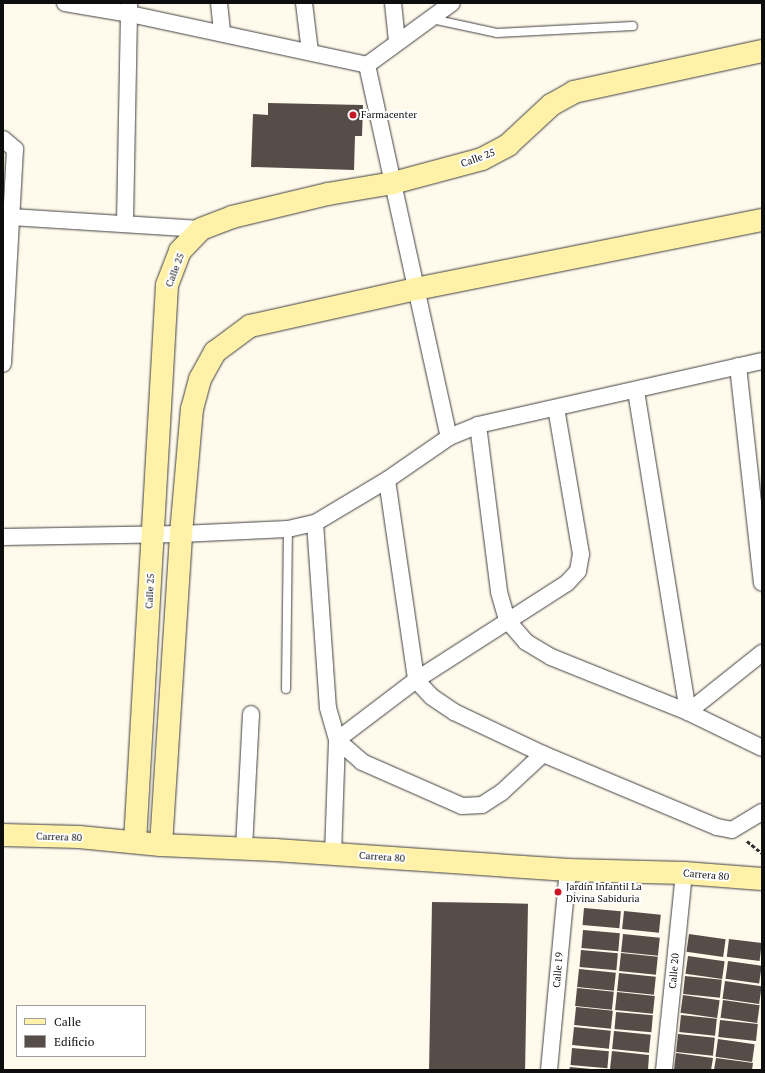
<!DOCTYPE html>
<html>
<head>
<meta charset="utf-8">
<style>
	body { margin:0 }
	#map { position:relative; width:765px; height:1073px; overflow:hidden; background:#fffaec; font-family:"PT Serif",serif }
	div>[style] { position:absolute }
	.building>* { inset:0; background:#564d48; transform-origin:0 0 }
	.path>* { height:2.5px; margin-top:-1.25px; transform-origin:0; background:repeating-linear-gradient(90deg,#2f2f2f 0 4px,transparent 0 6px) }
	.roads { filter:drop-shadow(0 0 1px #404040) drop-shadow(0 0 1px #404040) }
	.lane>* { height:8px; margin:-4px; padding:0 4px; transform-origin:4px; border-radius:4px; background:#fff }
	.street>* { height:16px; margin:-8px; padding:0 8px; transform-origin:8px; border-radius:8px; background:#fff }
	.secondary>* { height:22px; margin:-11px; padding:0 11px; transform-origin:11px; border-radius:11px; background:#fff1a7 }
	.dots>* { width:11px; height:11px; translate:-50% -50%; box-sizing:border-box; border:2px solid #fff; border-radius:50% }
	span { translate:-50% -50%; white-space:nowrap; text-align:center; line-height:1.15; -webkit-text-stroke:4px #fff; paint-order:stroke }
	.poi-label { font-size:10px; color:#0d0d0d }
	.left { translate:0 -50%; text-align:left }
	.street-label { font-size:10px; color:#0d0d0d }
	.frame { position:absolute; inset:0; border:4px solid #0d0d0d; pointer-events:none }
	.legend { position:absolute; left:16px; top:1005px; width:130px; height:52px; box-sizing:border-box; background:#fff; border:1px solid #9e9e9e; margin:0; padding:5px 7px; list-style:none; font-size:12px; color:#0d0d0d }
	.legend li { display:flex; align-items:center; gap:8px; height:20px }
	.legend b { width:20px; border:1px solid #9e9e9e }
</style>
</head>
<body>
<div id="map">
	<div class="building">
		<i style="clip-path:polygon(268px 103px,363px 105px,362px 136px,355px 136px,354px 170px,251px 167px,253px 114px,268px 115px)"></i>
		<i style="left:432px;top:902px;width:96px;height:168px;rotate:1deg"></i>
		<i style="left:584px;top:908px;width:37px;height:17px;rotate:5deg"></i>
		<i style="left:624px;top:911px;width:37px;height:18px;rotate:6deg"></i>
		<i style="left:583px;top:930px;width:37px;height:18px;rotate:5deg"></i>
		<i style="left:623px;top:934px;width:37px;height:18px;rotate:6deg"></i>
		<i style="left:689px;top:934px;width:37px;height:18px;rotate:8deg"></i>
		<i style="left:729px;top:939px;width:33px;height:18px;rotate:7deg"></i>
		<i style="left:581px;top:950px;width:37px;height:17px;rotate:5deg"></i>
		<i style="left:621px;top:953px;width:37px;height:18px;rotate:6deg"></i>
		<i style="left:688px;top:956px;width:37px;height:18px;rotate:8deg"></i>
		<i style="left:728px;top:961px;width:34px;height:18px;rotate:8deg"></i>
		<i style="left:579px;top:969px;width:37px;height:18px;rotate:6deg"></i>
		<i style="left:619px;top:973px;width:37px;height:18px;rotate:6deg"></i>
		<i style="left:685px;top:976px;width:37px;height:18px;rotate:6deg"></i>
		<i style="left:725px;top:981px;width:37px;height:18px;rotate:8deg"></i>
		<i style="left:577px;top:988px;width:37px;height:18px;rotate:6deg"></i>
		<i style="left:617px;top:992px;width:38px;height:18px;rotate:6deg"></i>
		<i style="left:683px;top:995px;width:37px;height:18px;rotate:8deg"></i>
		<i style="left:723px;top:1000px;width:37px;height:18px;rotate:8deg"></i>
		<i style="left:576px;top:1007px;width:37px;height:18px;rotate:6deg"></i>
		<i style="left:616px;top:1012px;width:37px;height:17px;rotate:5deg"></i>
		<i style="left:681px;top:1015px;width:36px;height:17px;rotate:6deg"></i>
		<i style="left:720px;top:1020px;width:38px;height:17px;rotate:6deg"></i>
		<i style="left:574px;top:1027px;width:37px;height:18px;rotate:6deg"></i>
		<i style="left:614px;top:1031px;width:37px;height:18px;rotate:6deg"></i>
		<i style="left:678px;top:1034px;width:37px;height:18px;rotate:6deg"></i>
		<i style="left:718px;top:1039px;width:37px;height:18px;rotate:8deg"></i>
		<i style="left:572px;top:1048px;width:37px;height:17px;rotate:5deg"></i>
		<i style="clip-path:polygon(612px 1051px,649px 1055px,648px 1070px,610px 1069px)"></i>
		<i style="clip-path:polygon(676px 1053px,713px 1058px,711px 1070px,674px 1070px)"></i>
		<i style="clip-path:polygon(716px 1058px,753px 1063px,752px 1070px,714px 1070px)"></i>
		<i style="clip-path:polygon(570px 1067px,591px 1069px,591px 1070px,569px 1070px)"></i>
	</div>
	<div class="path">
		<i style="left:747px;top:841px;width:19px;rotate:39deg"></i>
	</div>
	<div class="roads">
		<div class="lane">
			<i style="left:432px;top:19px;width:66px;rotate:12.2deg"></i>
			<i style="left:497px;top:33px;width:136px;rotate:-2.9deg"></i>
			<i style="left:286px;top:689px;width:160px;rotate:-89.3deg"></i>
		</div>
		<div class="street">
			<i style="left:65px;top:3px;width:66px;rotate:9.6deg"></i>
			<i style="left:130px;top:14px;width:242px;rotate:12.1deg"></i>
			<i style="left:219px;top:3px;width:30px;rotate:84deg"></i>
			<i style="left:304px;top:3px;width:49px;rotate:83deg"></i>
			<i style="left:393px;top:3px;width:39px;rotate:84deg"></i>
			<i style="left:367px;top:65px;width:381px;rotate:77.6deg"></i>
			<i style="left:367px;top:65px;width:105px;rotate:-36.1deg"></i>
			<i style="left:3px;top:139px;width:16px;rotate:40deg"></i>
			<i style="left:15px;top:149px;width:215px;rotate:93.2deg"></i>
			<i style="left:11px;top:217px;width:190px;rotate:3.6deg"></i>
			<i style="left:125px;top:222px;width:218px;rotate:-88.9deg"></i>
			<i style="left:738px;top:366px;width:218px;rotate:83.7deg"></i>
			<i style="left:636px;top:391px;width:325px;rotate:80.8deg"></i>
			<i style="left:688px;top:712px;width:95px;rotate:-38.6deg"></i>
			<i style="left:478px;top:425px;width:168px;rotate:82.8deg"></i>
			<i style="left:499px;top:592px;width:29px;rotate:74deg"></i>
			<i style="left:507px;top:620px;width:29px;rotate:49deg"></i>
			<i style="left:526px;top:642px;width:29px;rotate:31deg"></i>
			<i style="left:551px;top:657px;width:148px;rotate:21.9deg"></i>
			<i style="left:688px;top:712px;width:82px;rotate:25.9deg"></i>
			<i style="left:387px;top:480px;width:202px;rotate:81.7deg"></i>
			<i style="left:416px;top:680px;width:23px;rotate:47deg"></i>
			<i style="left:432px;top:697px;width:27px;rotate:34deg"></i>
			<i style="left:454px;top:712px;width:98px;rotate:25.3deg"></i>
			<i style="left:543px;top:754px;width:189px;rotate:22.8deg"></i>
			<i style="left:717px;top:827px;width:15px;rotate:11deg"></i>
			<i style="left:732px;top:830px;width:35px;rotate:-31deg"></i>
			<i style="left:315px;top:523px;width:185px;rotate:86deg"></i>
			<i style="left:328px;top:708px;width:33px;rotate:74deg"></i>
			<i style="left:337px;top:740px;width:113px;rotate:92deg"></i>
			<i style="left:3px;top:537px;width:178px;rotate:-1deg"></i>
			<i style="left:181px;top:534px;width:107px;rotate:-2.7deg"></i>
			<i style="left:288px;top:529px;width:28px;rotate:-13deg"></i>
			<i style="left:315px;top:523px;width:84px;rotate:-30.8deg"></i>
			<i style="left:387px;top:480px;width:75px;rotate:-34.7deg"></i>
			<i style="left:449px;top:437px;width:31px;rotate:-22deg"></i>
			<i style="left:478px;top:425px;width:291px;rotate:-12.7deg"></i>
			<i style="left:337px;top:740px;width:99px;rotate:-37.2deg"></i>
			<i style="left:416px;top:680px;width:179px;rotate:-32.7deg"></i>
			<i style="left:567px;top:583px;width:16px;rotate:-47deg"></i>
			<i style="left:578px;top:571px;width:17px;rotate:-80deg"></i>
			<i style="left:581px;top:554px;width:148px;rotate:-99.7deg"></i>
			<i style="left:337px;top:740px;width:33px;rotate:41deg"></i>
			<i style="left:362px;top:762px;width:109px;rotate:23.7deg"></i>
			<i style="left:462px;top:806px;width:20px;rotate:-3deg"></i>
			<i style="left:482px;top:805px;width:24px;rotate:-33deg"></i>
			<i style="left:502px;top:792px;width:56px;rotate:-42.8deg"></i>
			<i style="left:244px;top:848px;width:134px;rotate:-87deg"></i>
			<i style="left:549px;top:1070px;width:201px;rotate:-84.6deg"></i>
			<i style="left:664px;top:1070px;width:198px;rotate:-84.2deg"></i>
		</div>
		<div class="secondary">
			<i style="left:3px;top:835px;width:76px;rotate:1.5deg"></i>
			<i style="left:79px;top:837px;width:82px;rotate:5.6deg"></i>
			<i style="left:161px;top:845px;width:114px;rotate:2.5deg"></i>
			<i style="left:275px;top:850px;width:294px;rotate:3.9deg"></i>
			<i style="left:568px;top:870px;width:116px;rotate:1.5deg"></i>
			<i style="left:684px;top:873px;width:78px;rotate:4.4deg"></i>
			<i style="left:135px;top:842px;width:558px;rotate:-86.71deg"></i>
			<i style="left:167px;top:285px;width:36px;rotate:-69deg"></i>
			<i style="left:180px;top:251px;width:30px;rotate:-46deg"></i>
			<i style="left:201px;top:229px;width:33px;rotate:-21deg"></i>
			<i style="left:232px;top:217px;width:99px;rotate:-13.5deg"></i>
			<i style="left:328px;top:194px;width:66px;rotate:-9.6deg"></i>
			<i style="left:393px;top:183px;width:92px;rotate:-15.1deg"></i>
			<i style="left:482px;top:159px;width:30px;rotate:-28deg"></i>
			<i style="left:508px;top:145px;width:59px;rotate:-42.9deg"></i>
			<i style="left:551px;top:105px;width:26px;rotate:-29deg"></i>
			<i style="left:574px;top:92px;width:192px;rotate:-12.3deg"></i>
			<i style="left:161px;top:845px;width:312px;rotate:-86.3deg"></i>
			<i style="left:181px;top:534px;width:125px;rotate:-85deg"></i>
			<i style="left:192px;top:409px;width:31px;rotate:-75deg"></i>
			<i style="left:200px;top:379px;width:31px;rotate:-61deg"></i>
			<i style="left:215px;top:352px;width:44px;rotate:-36.6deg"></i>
			<i style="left:250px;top:326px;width:170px;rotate:-12.6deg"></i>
			<i style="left:416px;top:289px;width:353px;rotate:-11.3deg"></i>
		</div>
	</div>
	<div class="dots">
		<i style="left:353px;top:115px;background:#ca1728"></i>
		<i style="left:558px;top:892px;background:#ca1728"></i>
	</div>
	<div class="poi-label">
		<span class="left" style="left:361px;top:115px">Farmacenter</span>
		<span class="left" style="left:566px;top:892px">Jardín Infantil La<br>Divina Sabiduria</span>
	</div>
	<div class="street-label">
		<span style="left:478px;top:158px;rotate:-20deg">Calle 25</span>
		<span style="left:175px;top:270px;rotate:-69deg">Calle 25</span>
		<span style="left:150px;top:591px;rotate:-87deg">Calle 25</span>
		<span style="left:59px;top:837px;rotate:2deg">Carrera 80</span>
		<span style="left:382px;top:857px;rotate:4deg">Carrera 80</span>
		<span style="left:706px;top:875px;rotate:5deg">Carrera 80</span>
		<span style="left:558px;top:970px;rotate:-85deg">Calle 19</span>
		<span style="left:674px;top:971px;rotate:-85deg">Calle 20</span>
	</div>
	<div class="frame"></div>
	<ul class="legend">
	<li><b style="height:5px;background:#fff1a7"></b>Calle</li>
	<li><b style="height:11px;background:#564d48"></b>Edificio</li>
	</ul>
</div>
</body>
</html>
